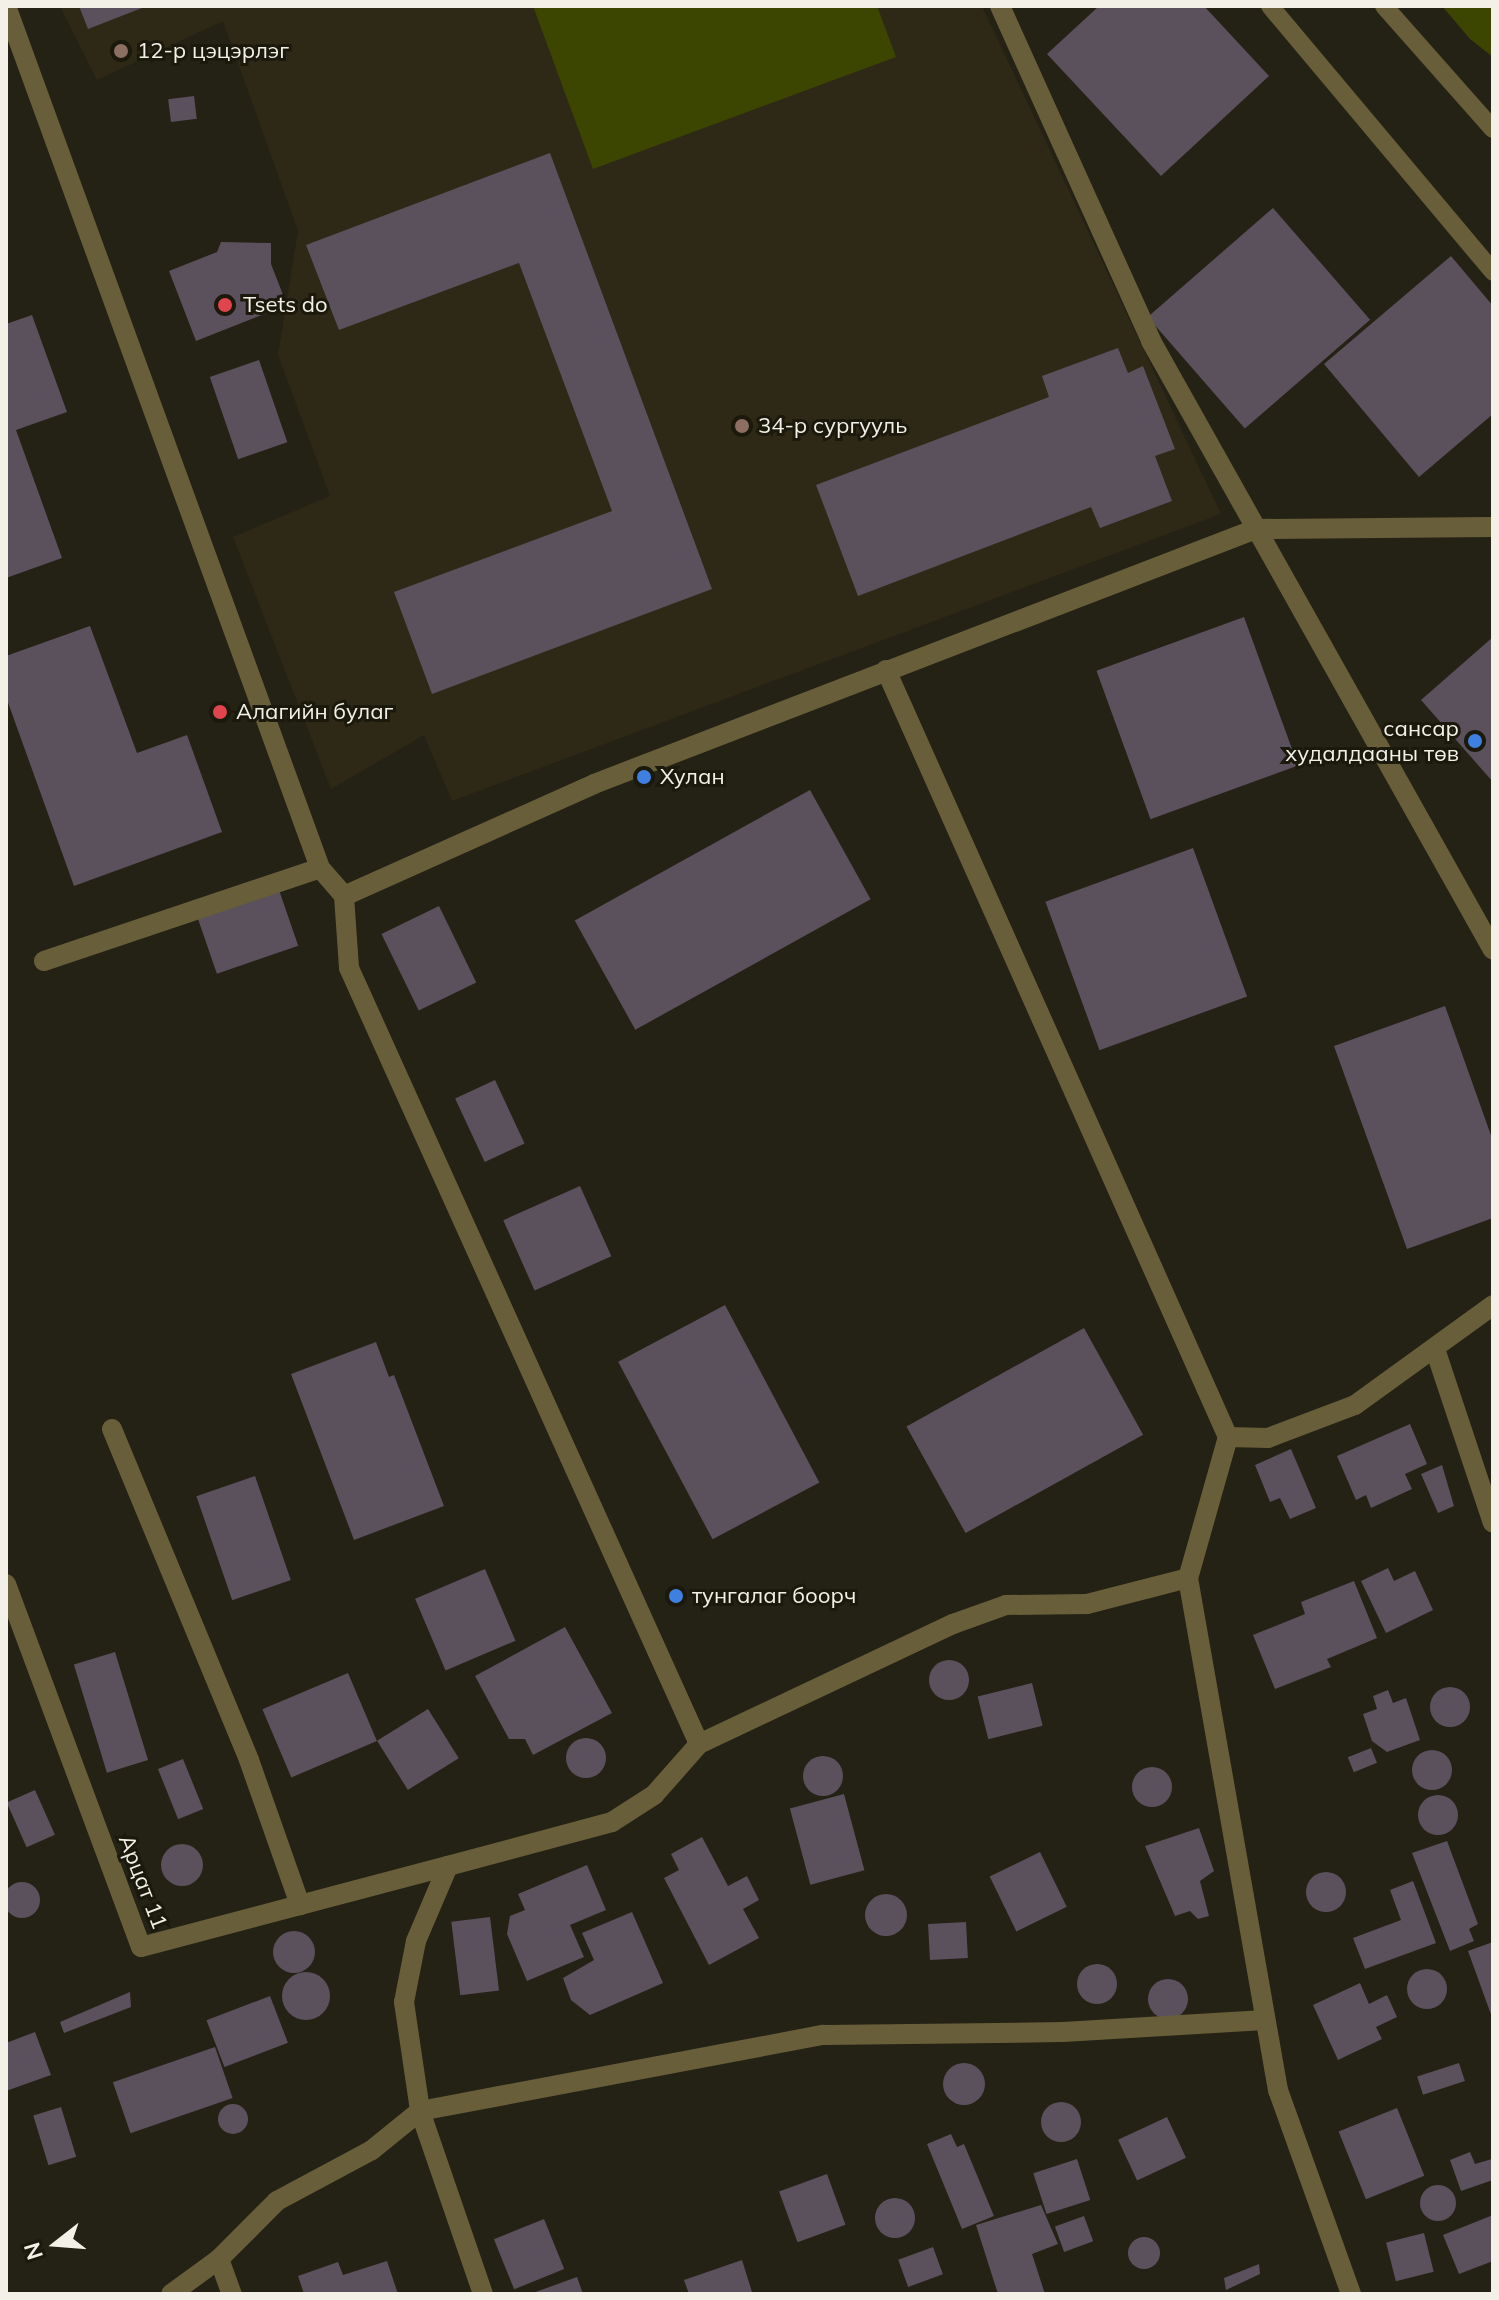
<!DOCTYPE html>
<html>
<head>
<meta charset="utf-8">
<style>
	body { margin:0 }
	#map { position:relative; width:1499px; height:2300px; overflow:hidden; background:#242115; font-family:Mulish,sans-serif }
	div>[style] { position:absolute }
	.built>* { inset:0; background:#2e2916 }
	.green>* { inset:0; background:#3d4601 }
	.building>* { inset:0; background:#5a515d; transform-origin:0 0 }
	.round { border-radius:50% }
	.service>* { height:18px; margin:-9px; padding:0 9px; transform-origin:9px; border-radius:9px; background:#685e39 }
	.minor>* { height:20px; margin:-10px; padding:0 10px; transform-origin:10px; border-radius:10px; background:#685e39 }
	.dots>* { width:22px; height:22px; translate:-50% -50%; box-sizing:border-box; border:4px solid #1b180c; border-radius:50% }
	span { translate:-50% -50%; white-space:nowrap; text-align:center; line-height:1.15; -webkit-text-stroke:6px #1b180c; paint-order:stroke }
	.poi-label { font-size:22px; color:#f2f0e7 }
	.left { translate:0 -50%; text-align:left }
	.right { translate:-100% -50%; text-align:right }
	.street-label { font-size:22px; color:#f2f0e7 }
	.frame { position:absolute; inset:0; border:8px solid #f2f0e7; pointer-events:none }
	.north { position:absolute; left:16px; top:2204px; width:80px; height:80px; -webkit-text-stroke:6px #1b180c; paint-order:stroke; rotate:253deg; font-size:22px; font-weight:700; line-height:32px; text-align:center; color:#f2f0e7 }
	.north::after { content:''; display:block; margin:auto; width:28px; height:36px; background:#f2f0e7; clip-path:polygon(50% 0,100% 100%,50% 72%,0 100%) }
</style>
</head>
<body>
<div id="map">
	<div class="built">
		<i style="clip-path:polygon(60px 6px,982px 6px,1221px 514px,452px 801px,424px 735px,331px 789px,233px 537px,330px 496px,278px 355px,298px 231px,223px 21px,97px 80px)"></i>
	</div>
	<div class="green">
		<i style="clip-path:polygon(533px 6px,877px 6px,896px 57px,593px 169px)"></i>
		<i style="clip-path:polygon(1442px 6px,1493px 6px,1493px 57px,1470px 39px)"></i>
	</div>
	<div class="building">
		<i style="clip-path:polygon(79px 6px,147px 6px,88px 29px)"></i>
		<i style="clip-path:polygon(1099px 6px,1204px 6px,1269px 76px,1161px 176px,1047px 54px)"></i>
		<i style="left:194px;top:96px;width:23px;height:26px;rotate:83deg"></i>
		<i style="clip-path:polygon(550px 153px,712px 589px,432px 694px,394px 592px,612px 511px,519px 263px,339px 330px,306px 245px)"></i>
		<i style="left:1273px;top:208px;width:148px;height:166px;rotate:49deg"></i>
		<i style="clip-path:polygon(221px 242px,271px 243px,271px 264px,287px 305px,196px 341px,169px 271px,217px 252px)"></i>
		<i style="clip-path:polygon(1451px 256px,1493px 306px,1493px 414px,1419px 477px,1324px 364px)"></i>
		<i style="clip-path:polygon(32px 315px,67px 412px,16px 430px,62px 558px,6px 578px,6px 324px)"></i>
		<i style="clip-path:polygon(1118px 348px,1128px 373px,1143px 366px,1175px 449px,1155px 456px,1172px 501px,1100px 528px,1091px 507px,858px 596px,816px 485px,1049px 397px,1042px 376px)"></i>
		<i style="left:259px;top:360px;width:87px;height:52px;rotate:71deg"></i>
		<i style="left:1244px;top:617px;width:158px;height:157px;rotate:70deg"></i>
		<i style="clip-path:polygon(90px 626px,137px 753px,187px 735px,222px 832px,74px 886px,6px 697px,6px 656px)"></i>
		<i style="clip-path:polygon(1493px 637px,1493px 782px,1421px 700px)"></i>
		<i style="left:810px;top:790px;width:125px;height:269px;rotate:61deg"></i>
		<i style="left:1193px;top:848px;width:158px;height:157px;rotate:70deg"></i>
		<i style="left:279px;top:890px;width:59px;height:86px;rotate:71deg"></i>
		<i style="left:439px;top:906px;width:85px;height:64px;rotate:64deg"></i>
		<i style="clip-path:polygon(1445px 1006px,1493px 1141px,1493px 1218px,1407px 1249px,1334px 1046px)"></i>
		<i style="left:495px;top:1080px;width:70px;height:44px;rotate:65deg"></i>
		<i style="left:580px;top:1186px;width:77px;height:84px;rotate:66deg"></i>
		<i style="left:725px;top:1305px;width:201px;height:121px;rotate:62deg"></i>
		<i style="left:1084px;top:1328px;width:122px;height:203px;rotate:61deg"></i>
		<i style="clip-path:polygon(376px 1342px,389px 1377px,394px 1375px,444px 1506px,354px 1540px,291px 1374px)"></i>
		<i style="clip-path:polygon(1410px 1424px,1427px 1464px,1405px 1474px,1412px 1489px,1371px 1508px,1366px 1495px,1356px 1500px,1337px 1456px)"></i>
		<i style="clip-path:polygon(1291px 1449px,1316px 1508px,1290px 1519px,1280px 1498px,1270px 1502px,1255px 1465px)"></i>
		<i style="clip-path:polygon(1442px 1465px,1454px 1506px,1438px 1513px,1421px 1474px)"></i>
		<i style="left:255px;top:1476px;width:110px;height:62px;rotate:71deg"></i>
		<i style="clip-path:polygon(1388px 1568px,1394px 1581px,1415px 1571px,1433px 1610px,1386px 1633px,1361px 1581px)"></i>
		<i style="left:485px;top:1569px;width:78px;height:76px;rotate:67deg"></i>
		<i style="clip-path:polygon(1354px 1581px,1377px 1638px,1327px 1659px,1331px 1667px,1275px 1689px,1253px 1635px,1305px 1614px,1301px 1602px)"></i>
		<i style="clip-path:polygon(565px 1627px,612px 1713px,533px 1755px,525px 1739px,509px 1739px,475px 1676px)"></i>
		<i style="left:115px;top:1652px;width:113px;height:43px;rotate:73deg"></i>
		<i class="round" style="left:929px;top:1660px;width:40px;height:40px"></i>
		<i style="left:348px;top:1673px;width:74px;height:93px;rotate:67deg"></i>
		<i style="left:1032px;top:1683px;width:44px;height:56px;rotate:76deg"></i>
		<i class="round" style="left:1430px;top:1687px;width:40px;height:40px"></i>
		<i style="clip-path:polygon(1388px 1690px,1393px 1703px,1406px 1698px,1420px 1740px,1387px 1752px,1372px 1741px,1363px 1714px,1377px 1709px,1373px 1696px)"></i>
		<i style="left:428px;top:1709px;width:58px;height:60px;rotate:58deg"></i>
		<i class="round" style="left:566px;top:1738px;width:40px;height:40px"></i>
		<i style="left:1371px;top:1748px;width:16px;height:25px;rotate:68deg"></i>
		<i class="round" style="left:1412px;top:1750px;width:40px;height:40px"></i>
		<i class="round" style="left:803px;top:1756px;width:40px;height:40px"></i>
		<i style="left:183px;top:1759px;width:54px;height:27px;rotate:68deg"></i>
		<i class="round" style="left:1132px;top:1767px;width:40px;height:40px"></i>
		<i style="left:35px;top:1790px;width:49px;height:31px;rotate:66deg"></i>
		<i style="left:844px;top:1794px;width:79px;height:56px;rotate:75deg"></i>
		<i class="round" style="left:1418px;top:1795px;width:40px;height:40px"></i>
		<i style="clip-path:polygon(1199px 1828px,1214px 1871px,1200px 1881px,1209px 1916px,1198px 1919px,1190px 1911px,1175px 1916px,1145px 1846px)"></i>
		<i style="clip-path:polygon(702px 1837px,728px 1886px,747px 1876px,759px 1900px,743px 1909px,759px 1938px,709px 1965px,664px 1878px,679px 1870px,671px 1854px)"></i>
		<i style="clip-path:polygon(1447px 1841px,1478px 1924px,1469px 1929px,1474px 1941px,1450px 1951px,1412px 1853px)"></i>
		<i class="round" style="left:161px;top:1844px;width:42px;height:42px"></i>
		<i style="left:1040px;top:1852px;width:61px;height:56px;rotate:64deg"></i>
		<i style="clip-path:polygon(587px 1865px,606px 1910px,570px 1925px,584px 1957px,527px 1981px,507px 1934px,510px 1916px,525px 1910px,518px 1894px)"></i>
		<i class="round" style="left:1306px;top:1872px;width:40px;height:40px"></i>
		<i style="clip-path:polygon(1413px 1881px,1436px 1943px,1365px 1969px,1353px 1938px,1401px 1920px,1390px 1890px)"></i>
		<i class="round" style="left:4px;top:1882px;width:36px;height:36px"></i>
		<i class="round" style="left:865px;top:1894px;width:42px;height:42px"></i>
		<i style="clip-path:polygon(632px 1912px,663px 1983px,590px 2015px,571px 2000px,563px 1978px,594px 1960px,582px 1933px)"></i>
		<i style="left:490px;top:1917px;width:74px;height:39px;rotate:83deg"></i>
		<i style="left:966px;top:1922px;width:36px;height:38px;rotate:87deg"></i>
		<i class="round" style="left:273px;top:1931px;width:42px;height:42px"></i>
		<i style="clip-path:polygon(1493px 1942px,1493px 2020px,1468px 1951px)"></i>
		<i class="round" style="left:1077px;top:1964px;width:40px;height:40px"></i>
		<i class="round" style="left:1407px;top:1969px;width:40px;height:40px"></i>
		<i class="round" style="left:282px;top:1972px;width:48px;height:48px"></i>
		<i class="round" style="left:1148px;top:1979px;width:40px;height:40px"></i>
		<i style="clip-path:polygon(1360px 1983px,1369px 2004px,1387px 1995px,1397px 2017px,1376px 2027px,1382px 2039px,1338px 2060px,1313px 2005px)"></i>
		<i style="clip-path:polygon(130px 1992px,131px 2007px,64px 2033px,60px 2022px)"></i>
		<i style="left:270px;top:1996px;width:50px;height:68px;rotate:69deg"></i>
		<i style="clip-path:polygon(35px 2032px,51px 2075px,6px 2091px,6px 2043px)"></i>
		<i style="left:215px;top:2047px;width:54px;height:108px;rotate:71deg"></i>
		<i style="left:1459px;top:2063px;width:19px;height:44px;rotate:72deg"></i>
		<i class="round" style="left:943px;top:2063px;width:42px;height:42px"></i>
		<i class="round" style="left:1041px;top:2102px;width:40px;height:40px"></i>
		<i class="round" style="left:218px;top:2104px;width:30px;height:30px"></i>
		<i style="left:61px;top:2107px;width:52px;height:29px;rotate:73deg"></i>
		<i style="left:1397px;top:2108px;width:73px;height:63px;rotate:68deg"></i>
		<i style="left:1167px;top:2117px;width:45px;height:54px;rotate:65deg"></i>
		<i style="clip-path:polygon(951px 2134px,957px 2147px,964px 2144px,994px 2216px,962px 2229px,927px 2144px)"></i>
		<i style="clip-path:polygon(1470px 2152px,1475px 2164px,1492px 2159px,1493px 2180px,1461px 2191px,1450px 2160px)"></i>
		<i style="left:1077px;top:2159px;width:43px;height:46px;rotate:72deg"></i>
		<i style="left:827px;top:2174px;width:54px;height:51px;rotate:70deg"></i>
		<i class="round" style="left:1420px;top:2185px;width:36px;height:36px"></i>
		<i class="round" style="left:875px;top:2198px;width:40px;height:40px"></i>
		<i style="clip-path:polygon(1041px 2205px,1058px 2244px,1032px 2254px,1045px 2294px,998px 2294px,976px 2225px)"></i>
		<i style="clip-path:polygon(1493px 2215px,1493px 2261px,1459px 2274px,1443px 2235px)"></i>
		<i style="left:1084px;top:2216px;width:27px;height:31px;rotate:70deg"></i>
		<i style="left:544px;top:2219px;width:54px;height:54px;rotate:68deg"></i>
		<i style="left:1424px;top:2233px;width:40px;height:39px;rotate:76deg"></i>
		<i class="round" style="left:1128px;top:2237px;width:32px;height:32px"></i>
		<i style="left:933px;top:2247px;width:29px;height:37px;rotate:70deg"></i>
		<i style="clip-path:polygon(742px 2260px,752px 2292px,689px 2294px,684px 2280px)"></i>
		<i style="clip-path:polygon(387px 2261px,398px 2294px,304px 2294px,298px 2276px,338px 2262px,343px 2275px)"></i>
		<i style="clip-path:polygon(1259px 2264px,1260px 2274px,1226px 2290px,1224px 2278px)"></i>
		<i style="clip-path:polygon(577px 2277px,583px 2294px,530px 2294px)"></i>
	</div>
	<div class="service">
		<i style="left:1270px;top:6px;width:347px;rotate:50deg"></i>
		<i style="left:1384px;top:6px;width:164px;rotate:48.5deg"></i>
	</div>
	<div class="minor">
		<i style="left:6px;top:6px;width:917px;rotate:69.98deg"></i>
		<i style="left:320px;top:868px;width:37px;rotate:49deg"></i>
		<i style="left:344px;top:896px;width:72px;rotate:86deg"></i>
		<i style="left:349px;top:968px;width:851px;rotate:65.72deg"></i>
		<i style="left:699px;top:1744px;width:68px;rotate:131.4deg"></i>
		<i style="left:654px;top:1795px;width:50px;rotate:147.3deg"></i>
		<i style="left:612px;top:1822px;width:170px;rotate:165deg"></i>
		<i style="left:448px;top:1866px;width:82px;rotate:113.1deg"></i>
		<i style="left:416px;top:1941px;width:62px;rotate:101.1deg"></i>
		<i style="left:404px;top:2002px;width:110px;rotate:81.6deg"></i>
		<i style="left:420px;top:2111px;width:62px;rotate:140.9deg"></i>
		<i style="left:372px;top:2150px;width:108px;rotate:151.8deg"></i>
		<i style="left:277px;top:2201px;width:82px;rotate:135deg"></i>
		<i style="left:219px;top:2259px;width:59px;rotate:143.9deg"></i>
		<i style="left:1000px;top:6px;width:367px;rotate:65.7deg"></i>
		<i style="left:1151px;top:341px;width:698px;rotate:60.68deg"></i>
		<i style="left:886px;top:670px;width:840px;rotate:65.97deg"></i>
		<i style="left:1228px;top:1437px;width:147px;rotate:105.8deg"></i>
		<i style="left:1188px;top:1578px;width:520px;rotate:80.03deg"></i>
		<i style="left:1278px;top:2090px;width:217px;rotate:70.3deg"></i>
		<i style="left:344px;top:896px;width:274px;rotate:-24.1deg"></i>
		<i style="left:594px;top:784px;width:709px;rotate:-21.07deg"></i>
		<i style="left:1256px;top:529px;width:237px;rotate:-0.5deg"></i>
		<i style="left:44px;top:961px;width:291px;rotate:-18.6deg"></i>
		<i style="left:1435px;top:1349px;width:183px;rotate:71.6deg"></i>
		<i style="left:112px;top:1429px;width:358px;rotate:67.5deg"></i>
		<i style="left:249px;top:1760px;width:154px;rotate:70.6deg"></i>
		<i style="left:1228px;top:1437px;width:40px;rotate:1.4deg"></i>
		<i style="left:1268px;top:1438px;width:93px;rotate:-20.8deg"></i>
		<i style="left:1355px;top:1405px;width:170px;rotate:-35.9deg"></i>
		<i style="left:6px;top:1584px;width:387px;rotate:69.6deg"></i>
		<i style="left:141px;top:1947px;width:318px;rotate:-14.8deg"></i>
		<i style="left:699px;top:1744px;width:281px;rotate:-25.3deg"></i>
		<i style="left:953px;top:1624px;width:56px;rotate:-19.7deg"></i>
		<i style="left:1006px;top:1605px;width:81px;rotate:-0.7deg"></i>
		<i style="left:1087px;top:1604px;width:104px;rotate:-14.4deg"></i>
		<i style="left:219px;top:2259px;width:37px;rotate:70deg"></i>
		<i style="left:483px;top:2294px;width:194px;rotate:-109deg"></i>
		<i style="left:420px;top:2111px;width:411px;rotate:-10.7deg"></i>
		<i style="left:824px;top:2035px;width:239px;rotate:-0.7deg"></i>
		<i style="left:1063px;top:2032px;width:202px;rotate:-3.4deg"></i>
	</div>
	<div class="dots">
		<i style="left:121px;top:51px;background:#8d6e63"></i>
		<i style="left:225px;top:305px;background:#e0444e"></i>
		<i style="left:742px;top:426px;background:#8d6e63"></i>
		<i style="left:220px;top:712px;background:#e0444e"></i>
		<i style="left:1475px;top:741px;background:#3f7fe0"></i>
		<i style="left:644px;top:777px;background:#3f7fe0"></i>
		<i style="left:676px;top:1596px;background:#3f7fe0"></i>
	</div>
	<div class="poi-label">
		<span class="left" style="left:137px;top:51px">12-р цэцэрлэг</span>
		<span class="left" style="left:243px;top:305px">Tsets do</span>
		<span class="left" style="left:758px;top:426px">34-р сургууль</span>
		<span class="left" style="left:236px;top:712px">Алагийн булаг</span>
		<span class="right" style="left:1459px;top:741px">сансар<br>худалдааны төв</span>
		<span class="left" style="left:660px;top:777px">Хулан</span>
		<span class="left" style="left:692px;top:1596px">тунгалаг боорч</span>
	</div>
	<div class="street-label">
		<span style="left:143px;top:1882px;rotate:69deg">Арцат 11</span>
	</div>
	<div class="frame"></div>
	<div class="north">N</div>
</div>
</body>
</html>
